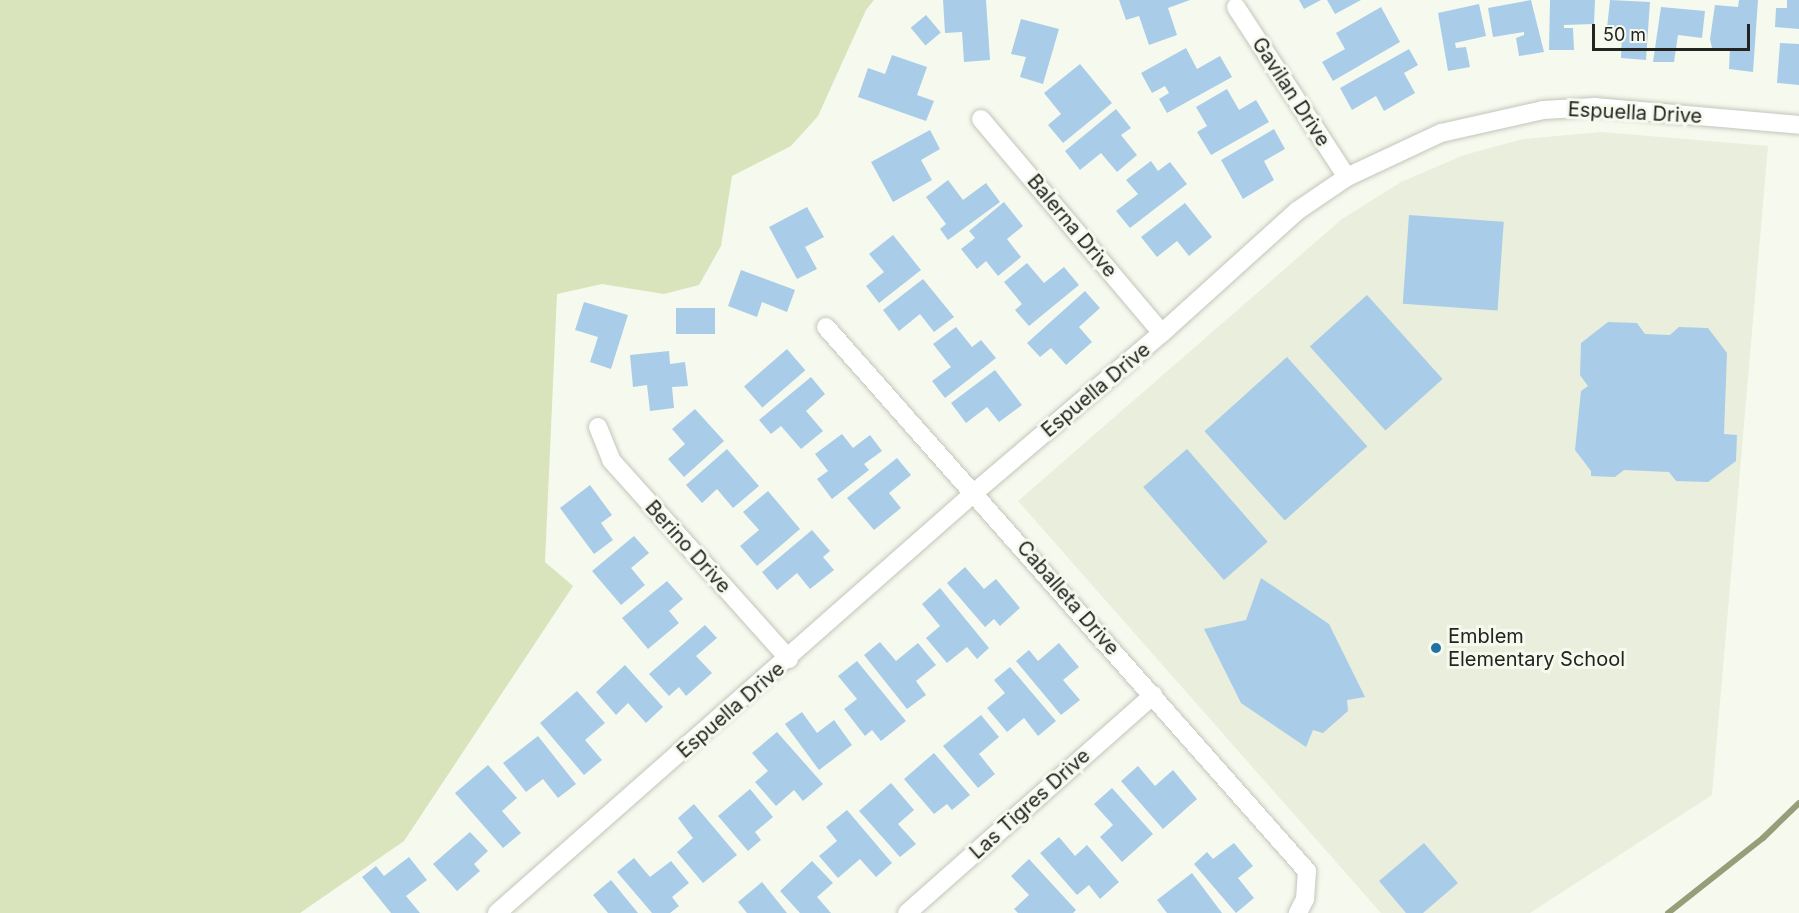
<!DOCTYPE html>
<html>
<head>
<meta charset="utf-8">
<style>
	body { margin:0 }
	#map { position:relative; width:1799px; height:913px; overflow:hidden; background:#f6f9ee; font-family:Inter,sans-serif }
	div>[style] { position:absolute }
	.built>* { inset:0; background:#eaeedc }
	.green>* { inset:0; background:#d9e3bc }
	.stream>* { height:6px; margin:-3px; padding:0 3px; transform-origin:3px; border-radius:3px; background:#959e78 }
	.building>* { inset:0; background:#a9cde8; transform-origin:0 0 }
	.roads { filter:drop-shadow(0 0 2px #c3c5bb) drop-shadow(0 0 2px #c3c5bb) }
	.street>* { height:18px; margin:-9px; padding:0 9px; transform-origin:9px; border-radius:9px; background:#fff }
	.dots>* { width:16px; height:16px; translate:-50% -50%; box-sizing:border-box; border:3px solid #f6f9ee; border-radius:50% }
	span { translate:-50% -50%; white-space:nowrap; text-align:center; line-height:1.15; -webkit-text-stroke:6px #f6f9ee; paint-order:stroke }
	.street-label { font-size:20px; color:#232420 }
	.poi-label { font-size:20px; color:#232420 }
	.left { translate:0 -50%; text-align:left }
	.scale { position:absolute; left:1592px; top:24px; width:158px; height:27px; box-sizing:border-box; border:3px solid #232420; border-top:0; padding-left:8px; font-size:18px; line-height:21px; white-space:nowrap; color:#232420; -webkit-text-stroke:4px #f6f9ee; paint-order:stroke }
</style>
</head>
<body>
<div id="map">
	<div class="built">
		<i style="clip-path:polygon(1601px 132px,1768px 146px,1712px 795px,1530px 913px,1381px 913px,1018px 501px,1342px 219px,1401px 182px,1464px 155px,1523px 139px)"></i>
	</div>
	<div class="green">
		<i style="clip-path:polygon(0 0,874px 0,866px 10px,818px 116px,791px 146px,732px 176px,721px 246px,699px 285px,664px 294px,602px 284px,557px 294px,545px 562px,573px 586px,404px 841px,300px 913px,0 913px)"></i>
	</div>
	<div class="stream">
		<i style="left:1668px;top:913px;width:121px;rotate:-38.3deg"></i>
		<i style="left:1763px;top:838px;width:50px;rotate:-44.2deg"></i>
	</div>
	<div class="building">
		<i style="clip-path:polygon(943px 0,986px 0,990px 60px,964px 62px,962px 32px,945px 33px)"></i>
		<i style="clip-path:polygon(1119px 0,1190px 0,1168px 8px,1177px 35px,1149px 45px,1139px 16px,1126px 20px)"></i>
		<i style="clip-path:polygon(1299px 0,1321px 0,1304px 9px)"></i>
		<i style="clip-path:polygon(1327px 0,1361px 0,1335px 14px)"></i>
		<i style="clip-path:polygon(1531px 0,1544px 52px,1519px 56px,1516px 38px,1524px 35px,1524px 32px,1493px 37px,1488px 8px)"></i>
		<i style="clip-path:polygon(1550px 0,1595px 0,1594px 24px,1564px 25px,1564px 28px,1573px 28px,1574px 50px,1549px 50px)"></i>
		<i style="clip-path:polygon(1610px 0,1650px 2px,1646px 60px,1621px 58px,1622px 30px,1607px 28px)"></i>
		<i style="clip-path:polygon(1739px 0,1758px 0,1753px 72px,1729px 69px,1730px 48px,1712px 48px,1710px 39px,1715px 5px,1738px 7px)"></i>
		<i style="clip-path:polygon(1787px 0,1799px 0,1799px 29px,1775px 27px,1776px 8px,1787px 8px)"></i>
		<i style="clip-path:polygon(1479px 4px,1486px 36px,1455px 43px,1456px 48px,1466px 47px,1470px 67px,1448px 71px,1438px 13px)"></i>
		<i style="clip-path:polygon(1381px 7px,1400px 42px,1333px 81px,1322px 62px,1345px 49px,1336px 33px)"></i>
		<i style="clip-path:polygon(1661px 7px,1705px 11px,1702px 38px,1678px 35px,1674px 62px,1653px 62px)"></i>
		<i style="left:926px;top:15px;width:23px;height:20px;rotate:50deg"></i>
		<i style="clip-path:polygon(1021px 19px,1059px 29px,1043px 84px,1020px 77px,1026px 57px,1011px 54px)"></i>
		<i style="clip-path:polygon(1780px 43px,1799px 44px,1799px 85px,1777px 83px)"></i>
		<i style="clip-path:polygon(1186px 48px,1197px 69px,1220px 56px,1232px 77px,1167px 113px,1159px 99px,1169px 93px,1165px 86px,1152px 93px,1141px 73px)"></i>
		<i style="clip-path:polygon(1409px 49px,1418px 65px,1404px 73px,1415px 93px,1384px 111px,1376px 96px,1352px 110px,1340px 88px)"></i>
		<i style="clip-path:polygon(892px 55px,927px 67px,917px 95px,934px 101px,926px 121px,858px 97px,868px 68px,885px 74px)"></i>
		<i style="clip-path:polygon(1080px 64px,1112px 103px,1063px 143px,1048px 125px,1061px 114px,1044px 93px)"></i>
		<i style="clip-path:polygon(1227px 89px,1239px 110px,1256px 100px,1269px 122px,1211px 155px,1197px 132px,1207px 126px,1196px 107px)"></i>
		<i style="clip-path:polygon(1116px 109px,1131px 128px,1121px 135px,1137px 155px,1117px 172px,1101px 153px,1080px 170px,1065px 151px)"></i>
		<i style="clip-path:polygon(1274px 129px,1285px 149px,1264px 161px,1274px 180px,1243px 199px,1221px 160px)"></i>
		<i style="clip-path:polygon(930px 130px,940px 149px,921px 160px,932px 180px,893px 202px,871px 162px)"></i>
		<i style="clip-path:polygon(1151px 161px,1158px 171px,1170px 162px,1187px 184px,1130px 228px,1116px 211px,1138px 194px,1126px 180px)"></i>
		<i style="clip-path:polygon(948px 180px,963px 200px,986px 183px,1000px 202px,948px 240px,940px 229px,946px 224px,926px 197px)"></i>
		<i style="clip-path:polygon(1004px 202px,1023px 226px,1007px 239px,1021px 257px,998px 276px,986px 261px,977px 269px,961px 249px,975px 238px,969px 231px)"></i>
		<i style="clip-path:polygon(1185px 203px,1212px 237px,1189px 256px,1177px 241px,1157px 257px,1141px 237px)"></i>
		<i style="clip-path:polygon(807px 207px,824px 237px,805px 247px,817px 269px,797px 279px,769px 227px)"></i>
		<i style="left:1409px;top:215px;width:95px;height:89px;rotate:4deg"></i>
		<i style="clip-path:polygon(893px 235px,921px 270px,879px 303px,866px 286px,884px 272px,869px 254px)"></i>
		<i style="clip-path:polygon(1027px 263px,1044px 283px,1064px 267px,1079px 285px,1029px 326px,1015px 310px,1022px 304px,1004px 282px)"></i>
		<i style="clip-path:polygon(741px 270px,795px 290px,787px 312px,762px 302px,757px 317px,728px 306px)"></i>
		<i style="clip-path:polygon(923px 279px,954px 317px,934px 332px,920px 314px,899px 331px,883px 310px)"></i>
		<i style="clip-path:polygon(1085px 291px,1100px 308px,1079px 327px,1092px 342px,1066px 365px,1051px 348px,1040px 357px,1027px 343px)"></i>
		<i style="left:1367px;top:295px;width:113px;height:77px;rotate:48deg"></i>
		<i style="clip-path:polygon(584px 302px,628px 315px,611px 369px,590px 362px,598px 337px,575px 330px)"></i>
		<i style="left:676px;top:308px;width:39px;height:26px"></i>
		<i style="clip-path:polygon(1608px 322px,1637px 323px,1645px 334px,1670px 335px,1679px 327px,1708px 328px,1727px 353px,1724px 434px,1737px 435px,1736px 461px,1708px 482px,1676px 481px,1669px 472px,1624px 470px,1615px 477px,1591px 476px,1591px 471px,1575px 450px,1581px 391px,1588px 386px,1580px 375px,1581px 343px)"></i>
		<i style="clip-path:polygon(956px 327px,972px 347px,981px 340px,996px 358px,945px 398px,932px 381px,951px 367px,933px 344px)"></i>
		<i style="left:787px;top:349px;width:28px;height:57px;rotate:49deg"></i>
		<i style="clip-path:polygon(669px 351px,670px 364px,685px 362px,688px 386px,672px 387px,674px 408px,650px 411px,647px 385px,633px 387px,630px 355px)"></i>
		<i style="left:1287px;top:357px;width:120px;height:111px;rotate:48deg"></i>
		<i style="clip-path:polygon(995px 370px,1022px 405px,999px 422px,987px 407px,966px 423px,951px 403px)"></i>
		<i style="clip-path:polygon(811px 377px,825px 394px,806px 411px,823px 431px,801px 449px,781px 426px,771px 434px,759px 420px)"></i>
		<i style="clip-path:polygon(695px 409px,724px 441px,684px 477px,668px 459px,685px 444px,672px 429px)"></i>
		<i style="clip-path:polygon(842px 434px,853px 448px,870px 435px,882px 451px,864px 464px,869px 470px,832px 499px,817px 479px,828px 471px,815px 454px)"></i>
		<i style="clip-path:polygon(727px 449px,759px 486px,733px 508px,717px 489px,702px 503px,686px 485px)"></i>
		<i style="left:1187px;top:449px;width:123px;height:58px;rotate:49deg"></i>
		<i style="clip-path:polygon(897px 458px,911px 475px,889px 493px,901px 508px,874px 530px,847px 498px)"></i>
		<i style="clip-path:polygon(590px 485px,612px 515px,601px 523px,613px 540px,594px 554px,560px 508px)"></i>
		<i style="clip-path:polygon(768px 491px,800px 529px,757px 566px,740px 546px,759px 530px,743px 512px)"></i>
		<i style="clip-path:polygon(812px 530px,830px 551px,823px 557px,834px 570px,810px 589px,797px 573px,777px 590px,762px 572px)"></i>
		<i style="clip-path:polygon(634px 536px,649px 553px,631px 568px,645px 585px,621px 605px,592px 571px)"></i>
		<i style="clip-path:polygon(965px 567px,984px 589px,996px 579px,1020px 608px,1000px 626px,994px 619px,985px 627px,947px 583px)"></i>
		<i style="clip-path:polygon(1261px 578px,1329px 624px,1365px 697px,1347px 700px,1348px 711px,1323px 733px,1313px 730px,1306px 747px,1241px 703px,1204px 629px,1246px 620px)"></i>
		<i style="clip-path:polygon(667px 581px,683px 599px,669px 611px,679px 623px,648px 649px,622px 618px)"></i>
		<i style="clip-path:polygon(940px 588px,989px 648px,977px 659px,967px 647px,947px 663px,926px 638px,940px 626px,922px 604px)"></i>
		<i style="clip-path:polygon(705px 625px,717px 638px,696px 656px,712px 673px,686px 696px,679px 687px,669px 696px,649px 674px)"></i>
		<i style="clip-path:polygon(880px 642px,896px 661px,918px 643px,936px 665px,916px 681px,926px 695px,907px 709px,864px 655px)"></i>
		<i style="clip-path:polygon(1059px 643px,1079px 667px,1063px 680px,1080px 700px,1061px 715px,1016px 661px,1029px 650px,1038px 661px)"></i>
		<i style="clip-path:polygon(857px 661px,906px 721px,881px 741px,872px 730px,865px 736px,844px 709px,857px 699px,838px 676px)"></i>
		<i style="clip-path:polygon(625px 665px,663px 707px,646px 723px,628px 703px,616px 715px,596px 692px)"></i>
		<i style="clip-path:polygon(1010px 667px,1056px 721px,1038px 736px,1024px 718px,1007px 732px,987px 708px,1005px 693px,994px 680px)"></i>
		<i style="clip-path:polygon(577px 691px,605px 723px,585px 740px,602px 760px,584px 775px,540px 723px)"></i>
		<i style="clip-path:polygon(802px 712px,817px 733px,834px 720px,852px 745px,819px 770px,785px 724px)"></i>
		<i style="clip-path:polygon(981px 715px,999px 737px,979px 754px,995px 774px,978px 788px,943px 746px)"></i>
		<i style="clip-path:polygon(777px 732px,823px 784px,803px 801px,794px 790px,776px 806px,755px 782px,768px 771px,752px 753px)"></i>
		<i style="clip-path:polygon(538px 736px,576px 784px,558px 798px,543px 779px,526px 792px,503px 763px)"></i>
		<i style="clip-path:polygon(934px 753px,970px 795px,952px 810px,947px 804px,934px 814px,904px 779px)"></i>
		<i style="clip-path:polygon(488px 765px,517px 798px,502px 811px,521px 833px,503px 848px,455px 793px)"></i>
		<i style="clip-path:polygon(1138px 766px,1155px 786px,1173px 770px,1197px 799px,1163px 829px,1121px 781px)"></i>
		<i style="clip-path:polygon(891px 783px,914px 810px,898px 824px,916px 844px,900px 857px,859px 811px)"></i>
		<i style="clip-path:polygon(1112px 788px,1153px 834px,1122px 862px,1100px 837px,1113px 825px,1094px 804px)"></i>
		<i style="clip-path:polygon(750px 789px,773px 817px,755px 832px,761px 840px,748px 851px,718px 816px)"></i>
		<i style="clip-path:polygon(694px 804px,737px 855px,703px 883px,677px 852px,693px 838px,678px 818px)"></i>
		<i style="clip-path:polygon(847px 810px,892px 863px,876px 877px,860px 859px,838px 878px,819px 856px,837px 841px,826px 827px)"></i>
		<i style="clip-path:polygon(470px 832px,488px 851px,474px 864px,480px 871px,457px 891px,433px 864px)"></i>
		<i style="clip-path:polygon(1059px 837px,1075px 856px,1087px 845px,1119px 882px,1100px 899px,1089px 885px,1077px 895px,1040px 853px)"></i>
		<i style="clip-path:polygon(1234px 843px,1253px 866px,1238px 878px,1254px 898px,1236px 913px,1194px 864px,1207px 852px,1213px 859px)"></i>
		<i style="clip-path:polygon(1424px 843px,1458px 883px,1423px 913px,1406px 913px,1379px 881px)"></i>
		<i style="clip-path:polygon(409px 857px,427px 880px,406px 896px,420px 913px,391px 913px,362px 877px,376px 866px,384px 876px)"></i>
		<i style="clip-path:polygon(634px 858px,650px 877px,671px 861px,689px 883px,672px 897px,679px 906px,670px 913px,652px 913px,617px 872px)"></i>
		<i style="clip-path:polygon(1029px 859px,1076px 910px,1073px 913px,1018px 913px,1014px 909px,1029px 895px,1011px 876px)"></i>
		<i style="clip-path:polygon(812px 861px,833px 883px,817px 897px,831px 913px,800px 913px,780px 891px)"></i>
		<i style="clip-path:polygon(1192px 873px,1222px 913px,1167px 913px,1157px 900px)"></i>
		<i style="clip-path:polygon(611px 880px,638px 913px,608px 913px,593px 895px)"></i>
		<i style="clip-path:polygon(762px 882px,787px 913px,747px 913px,738px 902px)"></i>
	</div>
	<div class="roads">
		<div class="street">
			<i style="left:1236px;top:7px;width:203px;rotate:56.9deg"></i>
			<i style="left:981px;top:119px;width:280px;rotate:49.8deg"></i>
			<i style="left:826px;top:327px;width:726px;rotate:48.52deg"></i>
			<i style="left:1307px;top:871px;width:28px;rotate:94deg"></i>
			<i style="left:1305px;top:899px;width:16px;rotate:117deg"></i>
			<i style="left:598px;top:427px;width:35px;rotate:68deg"></i>
			<i style="left:611px;top:460px;width:267px;rotate:48.2deg"></i>
			<i style="left:497px;top:913px;width:637px;rotate:-41.37deg"></i>
			<i style="left:975px;top:492px;width:245px;rotate:-40.4deg"></i>
			<i style="left:1162px;top:333px;width:182px;rotate:-42.1deg"></i>
			<i style="left:1297px;top:211px;width:60px;rotate:-34.2deg"></i>
			<i style="left:1347px;top:177px;width:104px;rotate:-25.1deg"></i>
			<i style="left:1441px;top:133px;width:105px;rotate:-12.7deg"></i>
			<i style="left:1543px;top:110px;width:52px;rotate:-3.3deg"></i>
			<i style="left:1595px;top:107px;width:205px;rotate:5deg"></i>
			<i style="left:907px;top:913px;width:329px;rotate:-41.5deg"></i>
		</div>
	</div>
	<div class="dots">
		<i style="left:1436px;top:648px;background:#2172a4"></i>
	</div>
	<div class="street-label">
		<span style="left:1291px;top:92px;rotate:57deg">Gavilan Drive</span>
		<span style="left:1635px;top:113px;rotate:3deg">Espuella Drive</span>
		<span style="left:1072px;top:226px;rotate:50deg">Balerna Drive</span>
		<span style="left:1096px;top:390px;rotate:-40deg">Espuella Drive</span>
		<span style="left:688px;top:547px;rotate:48deg">Berino Drive</span>
		<span style="left:1068px;top:598px;rotate:49deg">Caballeta Drive</span>
		<span style="left:731px;top:710px;rotate:-41deg">Espuella Drive</span>
		<span style="left:1030px;top:804px;rotate:-42deg">Las Tigres Drive</span>
	</div>
	<div class="poi-label">
		<span class="left" style="left:1448px;top:648px">Emblem<br>Elementary School</span>
	</div>
	<div class="scale">50 m</div>
</div>
</body>
</html>
